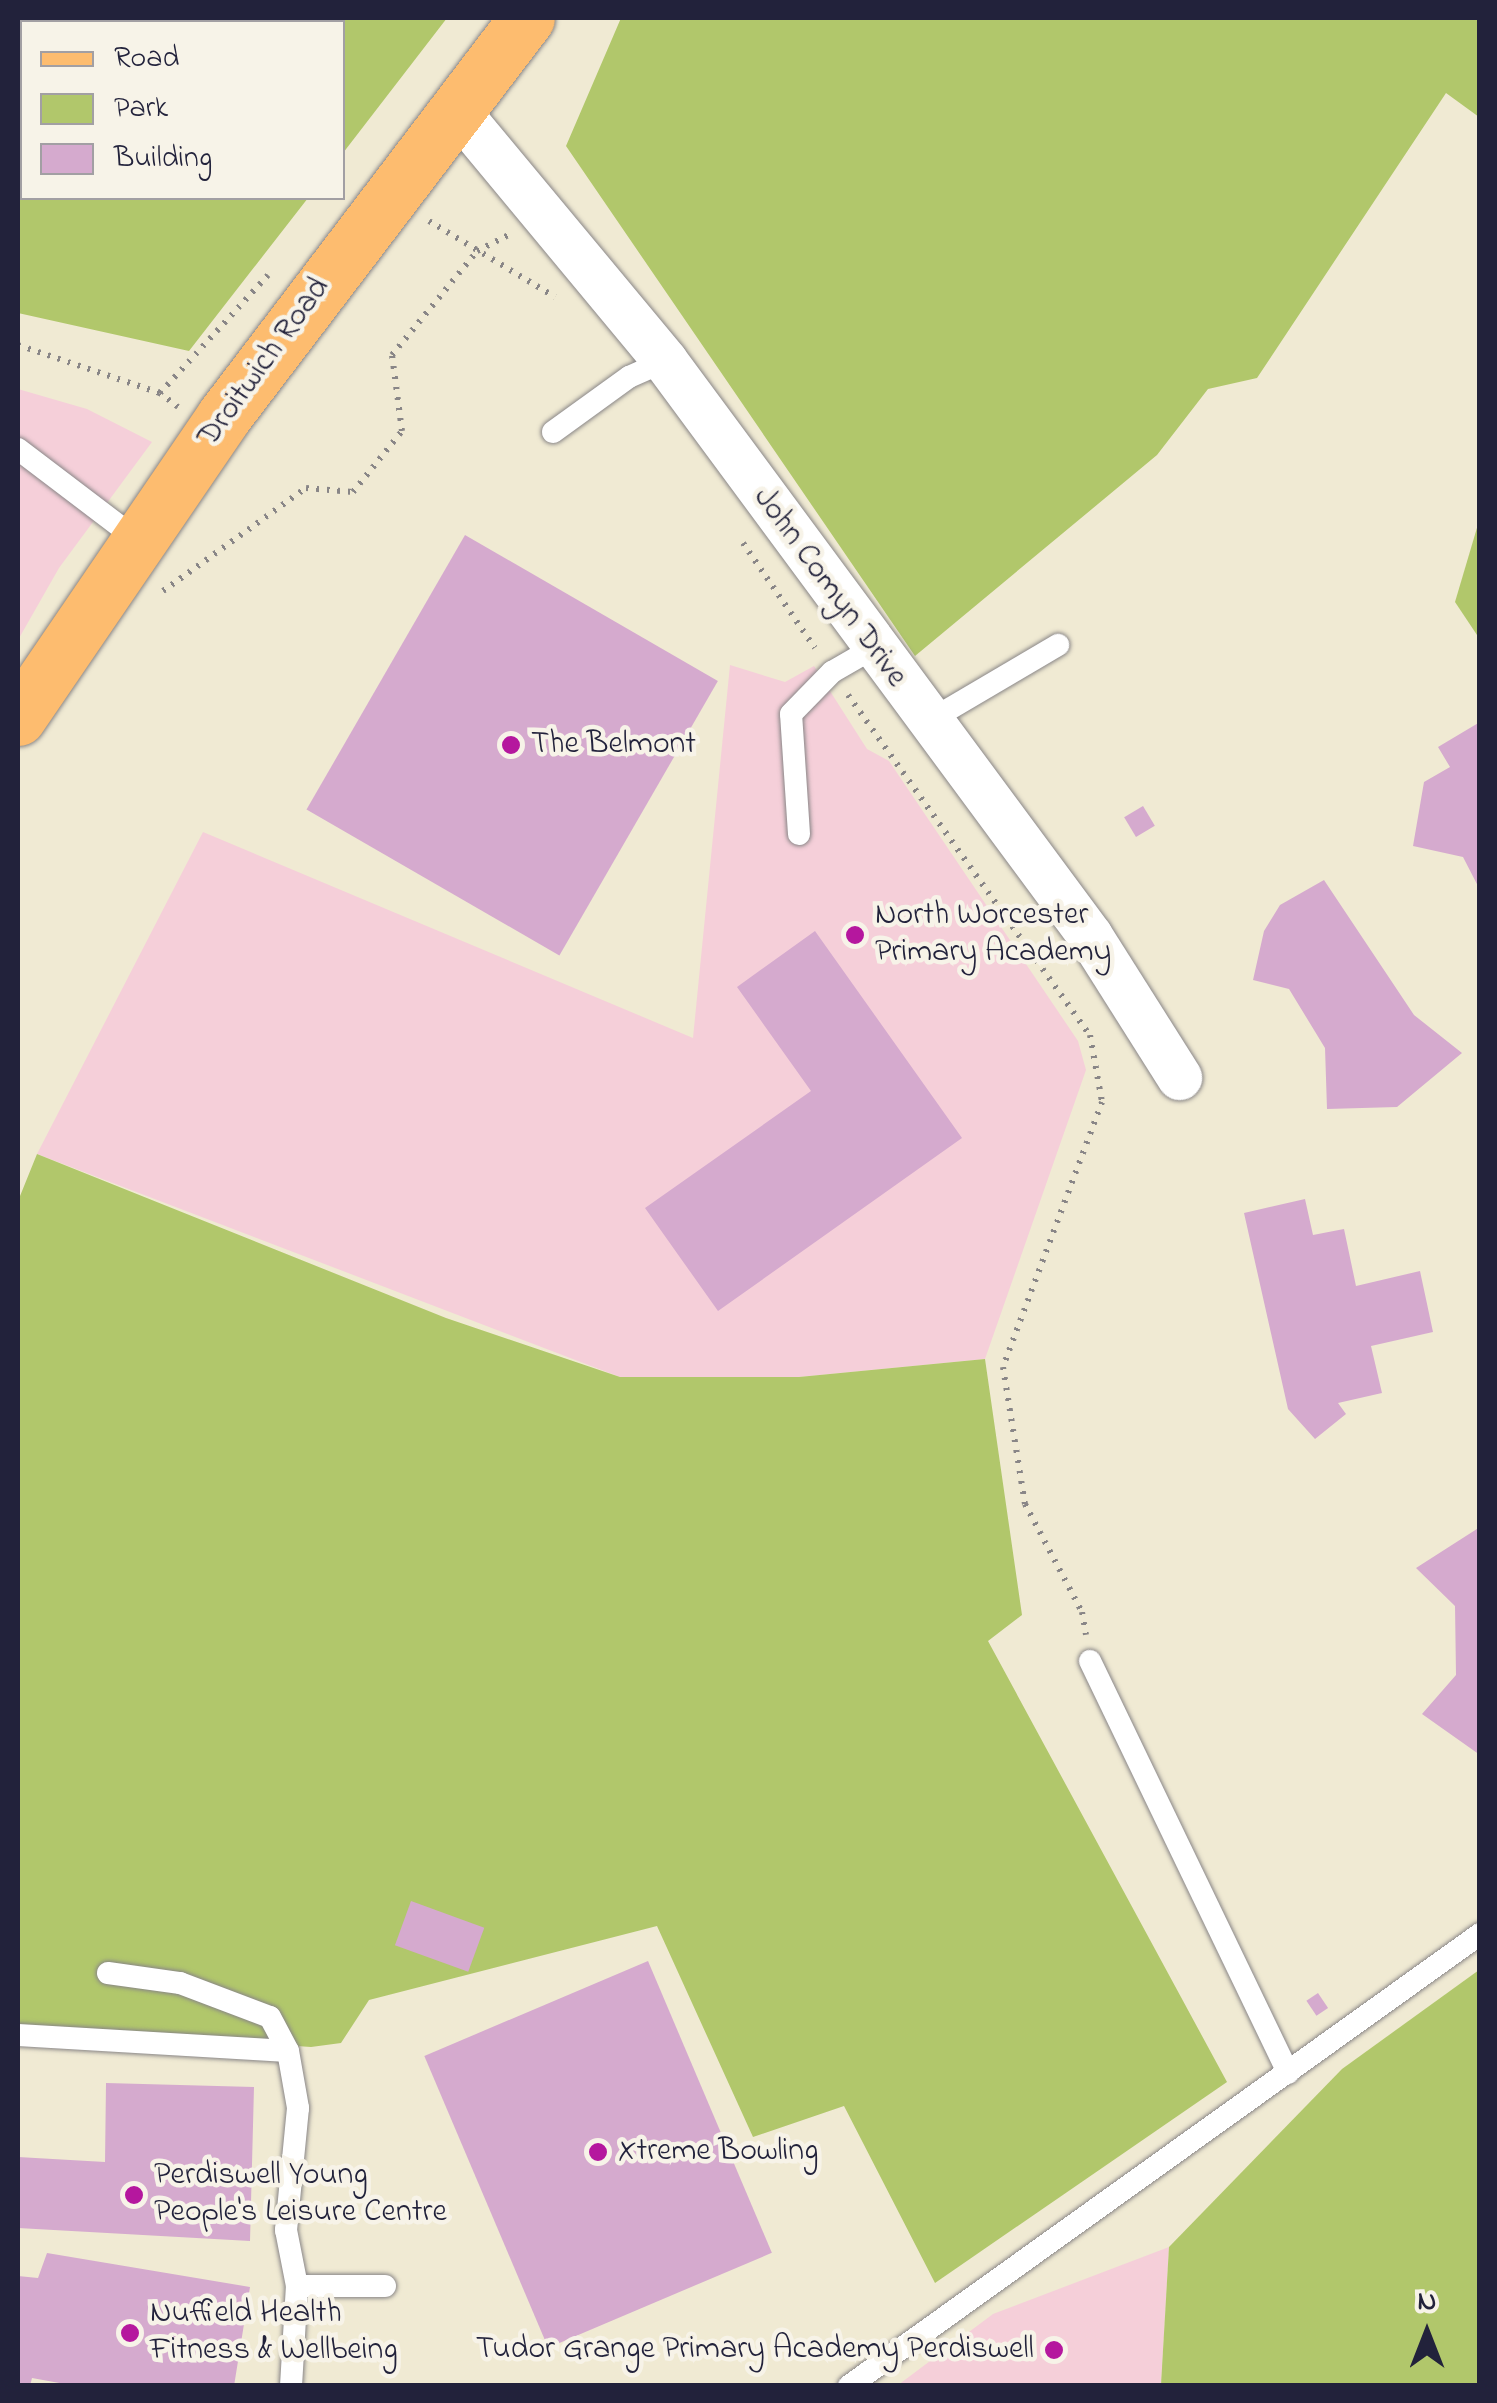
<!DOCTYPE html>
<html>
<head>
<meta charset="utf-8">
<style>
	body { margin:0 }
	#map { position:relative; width:1497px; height:2403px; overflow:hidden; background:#f0ead3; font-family:"Indie Flower",sans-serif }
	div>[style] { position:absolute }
	.built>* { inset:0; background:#f5cfd9 }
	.green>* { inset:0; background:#b1c76b }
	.building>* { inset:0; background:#d5aace; transform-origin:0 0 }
	.path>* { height:6px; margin-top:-3px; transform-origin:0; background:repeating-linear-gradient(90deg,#898687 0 2.5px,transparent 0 10.5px) }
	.roads { filter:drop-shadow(0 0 2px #898687) drop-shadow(0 0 2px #898687) }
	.lane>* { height:22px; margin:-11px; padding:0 11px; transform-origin:11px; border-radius:11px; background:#fff }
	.street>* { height:45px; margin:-22.5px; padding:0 22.5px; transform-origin:22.5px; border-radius:22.5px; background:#fff }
	.primary>* { height:55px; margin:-27.5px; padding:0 27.5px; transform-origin:27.5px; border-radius:27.5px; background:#fdbc6f }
	.dots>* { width:28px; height:28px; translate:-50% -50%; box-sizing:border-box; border:5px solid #f7f3e8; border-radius:50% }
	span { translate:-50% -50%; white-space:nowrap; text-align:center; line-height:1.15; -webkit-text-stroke:9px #f7f3e8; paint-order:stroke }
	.street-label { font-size:32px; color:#22223b }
	.poi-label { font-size:32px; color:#22223b }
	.left { translate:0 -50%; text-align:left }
	.right { translate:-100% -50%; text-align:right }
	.frame { position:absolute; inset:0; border:20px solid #22223b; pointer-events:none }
	.legend { position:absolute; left:20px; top:20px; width:325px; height:180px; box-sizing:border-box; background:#f7f3e8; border:2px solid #a29fa3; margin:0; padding:12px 18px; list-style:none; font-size:30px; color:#22223b }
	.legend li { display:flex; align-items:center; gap:20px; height:50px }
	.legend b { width:50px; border:2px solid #a29fa3 }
	.north { position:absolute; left:1377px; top:2283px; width:100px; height:100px; -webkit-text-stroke:8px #f7f3e8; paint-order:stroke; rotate:0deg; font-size:28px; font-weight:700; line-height:40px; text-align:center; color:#22223b }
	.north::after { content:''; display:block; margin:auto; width:35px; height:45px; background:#22223b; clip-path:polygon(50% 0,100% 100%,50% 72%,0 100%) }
</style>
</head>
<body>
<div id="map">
	<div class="built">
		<i style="clip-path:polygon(18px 389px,87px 409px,152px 442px,59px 568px,18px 640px)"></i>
		<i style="clip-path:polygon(730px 665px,785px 682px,814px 666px,867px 749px,889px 761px,1078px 1041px,1086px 1070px,985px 1359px,799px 1377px,620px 1377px,37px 1154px,203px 832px,693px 1038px)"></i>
		<i style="clip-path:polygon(1169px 2247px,1161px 2385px,898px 2385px,993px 2314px)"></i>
	</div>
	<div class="green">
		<i style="clip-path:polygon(18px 18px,447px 18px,343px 153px,342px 22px,22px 22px,22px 198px,308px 198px,189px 351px,18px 313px)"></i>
		<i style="clip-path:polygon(621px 18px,1479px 18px,1479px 117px,1446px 93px,1257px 378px,1208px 389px,1157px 455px,915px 656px,566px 146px)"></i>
		<i style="clip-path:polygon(1479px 521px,1479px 638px,1455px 602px)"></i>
		<i style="clip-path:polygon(37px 1154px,446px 1318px,620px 1377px,799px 1377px,985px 1359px,1022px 1615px,988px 1641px,1227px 2082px,935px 2283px,844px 2106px,753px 2137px,657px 1926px,369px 2000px,341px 2043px,311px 2047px,18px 2026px,18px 1201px)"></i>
		<i style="clip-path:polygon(1479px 1970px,1479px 2385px,1161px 2385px,1169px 2247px,1342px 2069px)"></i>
	</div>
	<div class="building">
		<i style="left:465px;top:535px;width:292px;height:317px;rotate:30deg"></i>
		<i style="clip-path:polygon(1480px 722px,1480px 890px,1463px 857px,1413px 846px,1424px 782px,1450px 767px,1438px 747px)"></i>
		<i style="left:1143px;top:806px;width:23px;height:22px;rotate:59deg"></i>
		<i style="clip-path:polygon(1324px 880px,1414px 1015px,1462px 1053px,1397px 1107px,1327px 1109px,1325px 1048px,1289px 989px,1253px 980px,1264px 931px,1280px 905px)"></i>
		<i style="clip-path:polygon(815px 931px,962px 1138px,718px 1311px,645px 1208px,811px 1091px,737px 987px)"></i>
		<i style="clip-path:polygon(1305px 1199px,1313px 1235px,1344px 1229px,1356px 1286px,1420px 1271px,1433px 1332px,1371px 1346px,1382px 1393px,1338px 1403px,1346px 1414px,1315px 1439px,1288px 1409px,1244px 1213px)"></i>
		<i style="clip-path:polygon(1480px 1527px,1480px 1755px,1422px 1714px,1456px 1675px,1455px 1606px,1416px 1568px)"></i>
		<i style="left:411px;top:1901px;width:78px;height:47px;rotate:20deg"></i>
		<i style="left:648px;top:1961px;width:317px;height:243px;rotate:67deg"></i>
		<i style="left:1318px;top:1993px;width:18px;height:14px;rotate:56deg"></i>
		<i style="clip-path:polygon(106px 2083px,254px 2087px,250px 2241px,18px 2228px,18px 2157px,105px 2162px)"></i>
		<i style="clip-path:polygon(47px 2253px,250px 2287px,234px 2386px,76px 2386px,32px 2378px,30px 2386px,18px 2386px,18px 2276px,38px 2278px)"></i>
	</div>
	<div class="path">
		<i style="left:429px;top:221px;width:147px;rotate:31.1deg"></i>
		<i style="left:18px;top:345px;width:150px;rotate:18.7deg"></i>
		<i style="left:178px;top:407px;width:23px;rotate:-142deg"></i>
		<i style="left:160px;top:393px;width:160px;rotate:-47.5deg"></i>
		<i style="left:743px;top:543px;width:127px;rotate:55.6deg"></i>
		<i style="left:163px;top:591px;width:176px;rotate:-35.8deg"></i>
		<i style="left:306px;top:488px;width:47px;rotate:4.9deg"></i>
		<i style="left:353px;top:492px;width:78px;rotate:-51.2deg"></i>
		<i style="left:402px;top:431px;width:77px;rotate:-97.5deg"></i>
		<i style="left:392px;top:355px;width:134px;rotate:-50.7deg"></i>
		<i style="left:477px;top:251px;width:35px;rotate:-27deg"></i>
		<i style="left:848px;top:695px;width:417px;rotate:54.6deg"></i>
		<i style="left:1090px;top:1035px;width:68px;rotate:79.8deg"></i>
		<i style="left:1102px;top:1102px;width:283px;rotate:110.5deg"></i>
		<i style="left:1003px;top:1367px;width:139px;rotate:80.9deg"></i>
		<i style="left:1025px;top:1504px;width:122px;rotate:62.2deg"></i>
		<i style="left:1082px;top:1612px;width:23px;rotate:80deg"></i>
	</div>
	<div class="roads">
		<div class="lane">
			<i style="left:553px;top:432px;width:94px;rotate:-35.9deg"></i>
			<i style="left:629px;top:377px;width:39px;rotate:-24deg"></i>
			<i style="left:18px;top:449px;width:152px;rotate:37.2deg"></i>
			<i style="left:929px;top:721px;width:150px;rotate:-30.5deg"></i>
			<i style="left:799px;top:834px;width:120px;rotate:-93.8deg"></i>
			<i style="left:791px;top:714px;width:59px;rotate:-45.7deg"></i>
			<i style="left:832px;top:672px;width:46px;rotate:-29.9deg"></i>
			<i style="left:1090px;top:1661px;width:457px;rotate:64.3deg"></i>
			<i style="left:108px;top:1973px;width:73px;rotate:7.9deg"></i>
			<i style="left:180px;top:1983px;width:96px;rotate:20.7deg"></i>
			<i style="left:270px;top:2017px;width:38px;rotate:62deg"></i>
			<i style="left:288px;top:2051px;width:58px;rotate:80deg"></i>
			<i style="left:298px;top:2108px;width:123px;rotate:95.6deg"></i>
			<i style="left:286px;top:2230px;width:57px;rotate:78.9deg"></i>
			<i style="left:18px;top:2035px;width:270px;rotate:3.4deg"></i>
			<i style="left:291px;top:2386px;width:100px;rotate:-86.6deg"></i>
			<i style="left:297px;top:2286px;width:88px"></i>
			<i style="left:849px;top:2386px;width:776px;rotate:-35.61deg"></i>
		</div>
		<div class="street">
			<i style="left:460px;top:114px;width:321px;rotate:50.3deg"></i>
			<i style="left:665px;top:361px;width:715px;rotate:53.53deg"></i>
			<i style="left:1090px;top:936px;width:167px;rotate:57.7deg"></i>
		</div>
		<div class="primary">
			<i style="left:18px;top:718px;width:366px;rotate:-55.7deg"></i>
			<i style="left:224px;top:416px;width:500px;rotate:-52.72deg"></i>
		</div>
	</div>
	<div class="dots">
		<i style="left:511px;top:745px;background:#b5179e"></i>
		<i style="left:855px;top:935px;background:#b5179e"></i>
		<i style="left:598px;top:2152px;background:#b5179e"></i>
		<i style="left:134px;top:2195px;background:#b5179e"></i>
		<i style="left:130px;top:2333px;background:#b5179e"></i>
		<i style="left:1054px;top:2350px;background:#b5179e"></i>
	</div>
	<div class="street-label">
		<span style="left:265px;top:363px;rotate:-54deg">Droitwich Road</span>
		<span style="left:829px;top:588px;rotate:54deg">John Comyn Drive</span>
	</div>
	<div class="poi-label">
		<span class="left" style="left:531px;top:745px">The Belmont</span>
		<span class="left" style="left:875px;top:935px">North Worcester<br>Primary Academy</span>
		<span class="left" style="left:618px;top:2152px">Xtreme Bowling</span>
		<span class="left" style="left:154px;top:2195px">Perdiswell Young<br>People's Leisure Centre</span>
		<span class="left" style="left:150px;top:2333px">Nuffield Health<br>Fitness &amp; Wellbeing</span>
		<span class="right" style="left:1034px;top:2350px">Tudor Grange Primary Academy Perdiswell</span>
	</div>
	<div class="frame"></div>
	<ul class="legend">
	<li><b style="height:12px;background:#fdbc6f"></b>Road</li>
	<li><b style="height:28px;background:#b1c76b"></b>Park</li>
	<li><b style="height:28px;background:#d5aace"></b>Building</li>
	</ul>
	<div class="north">N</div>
</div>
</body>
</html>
